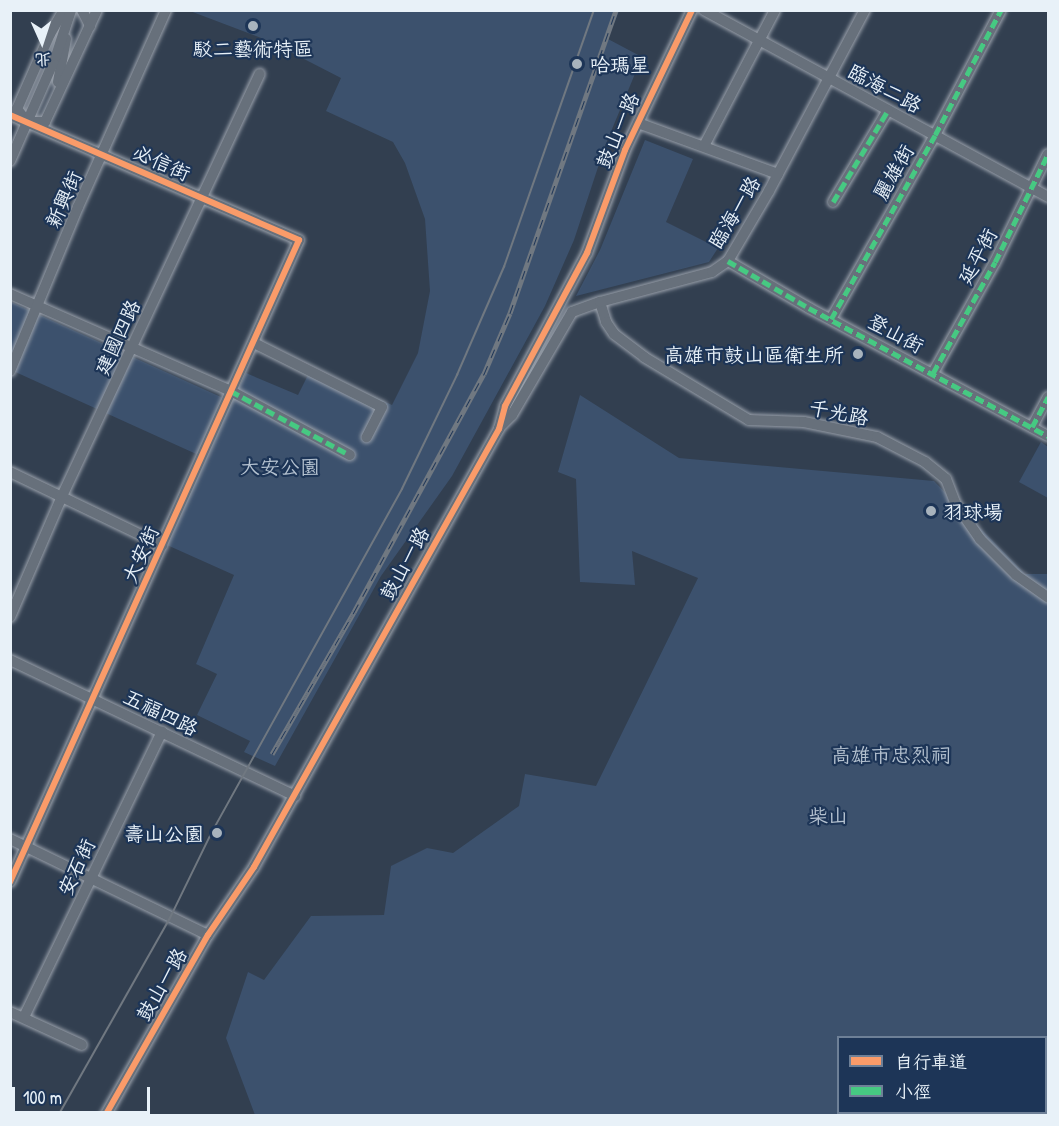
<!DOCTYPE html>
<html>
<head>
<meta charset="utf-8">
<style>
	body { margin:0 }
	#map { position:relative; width:1059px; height:1126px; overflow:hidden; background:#323f50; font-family:"Patrick Hand","LXGW WenKai TC",sans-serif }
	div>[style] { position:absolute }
	.green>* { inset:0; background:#3c516d }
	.roads { filter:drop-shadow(0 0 2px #99a0aa) drop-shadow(0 0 2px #99a0aa) }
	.minor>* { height:10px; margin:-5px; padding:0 5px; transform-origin:5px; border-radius:5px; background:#67707b }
	.tram>* { height:1.5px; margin:-0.75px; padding:0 0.75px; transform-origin:0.75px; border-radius:0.75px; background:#707881 }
	.rail>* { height:5px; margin-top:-2.5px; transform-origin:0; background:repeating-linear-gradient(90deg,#1d3557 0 9px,#707881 0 18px); box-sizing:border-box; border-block:2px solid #707881 }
	.quiet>* { height:4.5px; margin-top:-2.25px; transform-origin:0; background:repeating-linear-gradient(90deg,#46c982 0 9px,transparent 0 13.5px) }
	.cycleway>* { height:6px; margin:-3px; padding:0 3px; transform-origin:3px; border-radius:3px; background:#fa9b69 }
	.dots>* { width:16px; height:16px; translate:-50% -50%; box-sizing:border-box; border:3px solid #1d3557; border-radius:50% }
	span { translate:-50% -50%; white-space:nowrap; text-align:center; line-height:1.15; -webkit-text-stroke:4.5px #1d3557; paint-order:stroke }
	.poi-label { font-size:20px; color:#e8f1f8 }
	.left { translate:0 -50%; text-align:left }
	.right { translate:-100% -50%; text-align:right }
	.street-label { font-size:20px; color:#e8f1f8 }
	.park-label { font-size:20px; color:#b5c2d0 }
	.frame { position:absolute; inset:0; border:12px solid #e8f1f8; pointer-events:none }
	.legend { position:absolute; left:837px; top:1036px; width:210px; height:78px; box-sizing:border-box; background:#1d3557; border:2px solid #6e8097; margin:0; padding:8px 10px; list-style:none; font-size:18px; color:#e8f1f8 }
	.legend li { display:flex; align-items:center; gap:12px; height:30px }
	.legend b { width:30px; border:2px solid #6e8097 }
	.north { position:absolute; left:12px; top:12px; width:60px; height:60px; -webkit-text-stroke:4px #1d3557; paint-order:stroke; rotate:177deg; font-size:16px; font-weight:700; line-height:24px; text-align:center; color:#e8f1f8 }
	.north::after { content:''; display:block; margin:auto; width:21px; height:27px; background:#e8f1f8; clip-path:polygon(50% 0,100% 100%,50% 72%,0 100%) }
	.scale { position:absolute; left:12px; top:1087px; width:138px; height:27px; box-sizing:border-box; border:3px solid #e8f1f8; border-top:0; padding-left:8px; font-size:18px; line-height:21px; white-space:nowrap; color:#e8f1f8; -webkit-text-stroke:4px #1d3557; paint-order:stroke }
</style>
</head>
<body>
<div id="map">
	<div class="green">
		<i style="clip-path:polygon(190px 11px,619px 11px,608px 39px,642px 57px,605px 146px,574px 240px,545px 306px,452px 476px,381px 576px,275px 766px,244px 752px,250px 741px,197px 715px,217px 674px,196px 664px,234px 575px,167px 545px,205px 458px,11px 370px,11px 302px,232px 402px,246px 373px,298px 395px,311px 369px,392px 405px,418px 353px,430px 291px,425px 219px,405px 163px,393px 142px,326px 111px,341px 78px,269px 41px)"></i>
		<i style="clip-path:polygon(645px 140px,693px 159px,666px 222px,718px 248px,709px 262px,576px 296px,600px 250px)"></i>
		<i style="clip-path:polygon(evenodd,580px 395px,679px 458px,934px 481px,1025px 574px,1048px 574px,1048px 1115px,255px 1115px,226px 1038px,248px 972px,264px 980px,311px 916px,384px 915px,391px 866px,427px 848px,453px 853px,519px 806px,525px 774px,596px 786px,698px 578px,632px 551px,635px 585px,580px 582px,576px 479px,558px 472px,580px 395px,838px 1038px,1046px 1038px,1046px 1112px,838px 1112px,838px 1038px)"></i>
		<i style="clip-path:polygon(1041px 442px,1048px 447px,1048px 498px,1019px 482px)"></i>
	</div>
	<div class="roads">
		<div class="minor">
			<i style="left:82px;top:10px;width:18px;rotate:63deg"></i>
			<i style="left:704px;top:10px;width:392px;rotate:28.5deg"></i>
			<i style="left:58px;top:82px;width:44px;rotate:-79.5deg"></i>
			<i style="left:10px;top:115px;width:315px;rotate:23.4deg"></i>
			<i style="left:299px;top:240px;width:704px;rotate:114.24deg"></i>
			<i style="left:25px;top:119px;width:13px;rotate:-129deg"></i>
			<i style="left:17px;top:109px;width:82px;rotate:-66.3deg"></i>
			<i style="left:50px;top:34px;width:28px;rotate:-60deg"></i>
			<i style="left:33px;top:122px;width:12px"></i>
			<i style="left:45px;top:122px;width:123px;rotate:-65.1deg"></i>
			<i style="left:638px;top:123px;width:149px;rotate:20deg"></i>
			<i style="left:704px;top:146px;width:153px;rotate:-62.4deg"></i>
			<i style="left:10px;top:161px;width:115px;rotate:-66.3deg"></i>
			<i style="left:56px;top:56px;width:48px;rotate:-71.9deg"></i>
			<i style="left:833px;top:202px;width:107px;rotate:-59.1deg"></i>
			<i style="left:728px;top:261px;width:94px;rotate:30.1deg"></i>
			<i style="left:809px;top:308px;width:271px;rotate:28.2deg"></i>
			<i style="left:10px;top:294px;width:241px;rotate:23.7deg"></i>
			<i style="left:231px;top:391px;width:135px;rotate:28.3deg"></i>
			<i style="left:600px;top:302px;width:21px;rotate:73deg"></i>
			<i style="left:606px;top:322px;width:14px;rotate:56deg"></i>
			<i style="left:614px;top:334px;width:38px;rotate:37deg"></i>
			<i style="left:644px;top:357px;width:122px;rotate:31deg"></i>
			<i style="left:749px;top:420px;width:55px;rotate:2.1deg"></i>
			<i style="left:804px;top:422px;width:75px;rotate:11.6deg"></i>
			<i style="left:877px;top:437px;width:54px;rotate:27.5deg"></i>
			<i style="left:925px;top:462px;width:27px;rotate:39deg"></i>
			<i style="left:946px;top:479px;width:26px;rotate:69deg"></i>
			<i style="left:955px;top:503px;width:44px;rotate:55.2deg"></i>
			<i style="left:980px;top:539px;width:51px;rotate:45deg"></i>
			<i style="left:1016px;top:575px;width:39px;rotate:35deg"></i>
			<i style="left:831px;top:319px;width:211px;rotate:-60.5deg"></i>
			<i style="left:935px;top:135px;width:141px;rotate:-62.2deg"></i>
			<i style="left:254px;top:343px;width:143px;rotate:26.6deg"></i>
			<i style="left:382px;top:407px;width:34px;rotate:117deg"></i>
			<i style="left:10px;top:371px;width:178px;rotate:-67.5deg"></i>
			<i style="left:78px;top:207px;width:216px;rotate:-65.9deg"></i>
			<i style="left:933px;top:373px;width:127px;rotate:-60.8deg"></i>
			<i style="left:995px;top:262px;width:120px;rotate:-63.9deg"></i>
			<i style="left:1032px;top:427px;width:34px;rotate:-62deg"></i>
			<i style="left:499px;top:428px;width:18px;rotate:-45deg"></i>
			<i style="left:512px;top:415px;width:119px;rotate:-59.8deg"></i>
			<i style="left:572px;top:312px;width:30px;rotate:-20deg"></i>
			<i style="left:600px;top:302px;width:116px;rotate:-15deg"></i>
			<i style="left:712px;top:272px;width:19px;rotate:-35deg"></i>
			<i style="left:728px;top:261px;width:81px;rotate:-59.6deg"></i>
			<i style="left:769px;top:191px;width:205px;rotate:-62.1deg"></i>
			<i style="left:10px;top:472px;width:169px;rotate:25.7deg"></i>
			<i style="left:10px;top:617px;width:132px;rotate:-66.7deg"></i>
			<i style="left:62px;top:496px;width:466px;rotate:-64.9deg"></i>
			<i style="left:10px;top:660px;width:316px;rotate:25.5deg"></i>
			<i style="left:10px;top:839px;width:220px;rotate:25.9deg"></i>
			<i style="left:10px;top:1012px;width:79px;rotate:24.6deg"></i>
			<i style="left:24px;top:1017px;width:317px;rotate:-64.2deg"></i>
			<i style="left:105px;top:1116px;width:208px;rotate:-60.4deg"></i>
			<i style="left:208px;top:935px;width:82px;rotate:-55.9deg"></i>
			<i style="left:254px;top:867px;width:502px;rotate:-60.78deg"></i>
			<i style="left:499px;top:429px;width:24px;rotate:-75deg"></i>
			<i style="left:505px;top:406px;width:174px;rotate:-61.8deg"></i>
			<i style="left:587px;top:253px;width:110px;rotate:-69.7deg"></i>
			<i style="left:625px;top:150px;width:155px;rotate:-64.4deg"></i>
		</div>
	</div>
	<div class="tram">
		<i style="left:58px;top:1116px;width:227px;rotate:-60.5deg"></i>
		<i style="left:170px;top:918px;width:96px;rotate:-64deg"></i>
		<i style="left:212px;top:832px;width:392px;rotate:-61deg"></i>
		<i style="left:402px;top:489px;width:127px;rotate:-64.2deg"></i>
		<i style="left:457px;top:375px;width:118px;rotate:-66.5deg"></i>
		<i style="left:504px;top:267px;width:272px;rotate:-70.7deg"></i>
	</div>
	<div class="rail">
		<i style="left:272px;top:754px;width:164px;rotate:-60deg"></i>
		<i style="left:354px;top:612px;width:271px;rotate:-61.4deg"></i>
		<i style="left:484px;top:374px;width:66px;rotate:-66.9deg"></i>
		<i style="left:510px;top:313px;width:321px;rotate:-70.7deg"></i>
	</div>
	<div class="quiet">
		<i style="left:833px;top:202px;width:107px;rotate:-59.1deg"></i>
		<i style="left:728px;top:261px;width:94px;rotate:30.1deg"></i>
		<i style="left:809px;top:308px;width:271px;rotate:28.2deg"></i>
		<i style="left:831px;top:319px;width:211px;rotate:-60.5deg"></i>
		<i style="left:935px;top:135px;width:141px;rotate:-62.2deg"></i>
		<i style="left:933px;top:373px;width:127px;rotate:-60.8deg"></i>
		<i style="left:995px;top:262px;width:120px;rotate:-63.9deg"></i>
		<i style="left:231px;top:391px;width:135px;rotate:28.3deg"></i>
		<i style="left:1032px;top:427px;width:34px;rotate:-62deg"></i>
	</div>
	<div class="cycleway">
		<i style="left:10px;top:115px;width:315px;rotate:23.4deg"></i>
		<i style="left:299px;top:240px;width:704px;rotate:114.24deg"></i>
		<i style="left:105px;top:1116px;width:208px;rotate:-60.4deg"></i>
		<i style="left:208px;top:935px;width:82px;rotate:-55.9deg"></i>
		<i style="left:254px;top:867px;width:502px;rotate:-60.78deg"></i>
		<i style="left:499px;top:429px;width:24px;rotate:-75deg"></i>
		<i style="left:505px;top:406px;width:174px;rotate:-61.8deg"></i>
		<i style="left:587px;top:253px;width:110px;rotate:-69.7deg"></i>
		<i style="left:625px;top:150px;width:155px;rotate:-64.4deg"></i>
	</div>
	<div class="dots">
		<i style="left:253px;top:26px;background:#a8b3bd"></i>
		<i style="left:577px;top:64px;background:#a8b3bd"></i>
		<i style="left:858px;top:354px;background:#a8b3bd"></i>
		<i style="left:931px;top:511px;background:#a8b3bd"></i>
		<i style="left:217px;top:833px;background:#a8b3bd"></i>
	</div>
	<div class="poi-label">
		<span style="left:253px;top:48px">駁二藝術特區</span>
		<span class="left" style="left:590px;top:64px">哈瑪星</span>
		<span class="right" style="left:844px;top:354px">高雄市鼓山區衛生所</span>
		<span class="left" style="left:943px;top:511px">羽球場</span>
		<span class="right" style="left:204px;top:833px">壽山公園</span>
	</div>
	<div class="street-label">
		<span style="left:885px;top:88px;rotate:28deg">臨海二路</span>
		<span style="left:617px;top:130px;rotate:-67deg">鼓山一路</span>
		<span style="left:162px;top:162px;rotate:24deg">必信街</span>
		<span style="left:893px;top:172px;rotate:-60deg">麗雄街</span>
		<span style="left:63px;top:199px;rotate:-66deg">新興街</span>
		<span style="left:734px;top:212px;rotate:-59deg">臨海一路</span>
		<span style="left:977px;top:256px;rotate:-62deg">延平街</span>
		<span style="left:896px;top:333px;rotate:28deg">登山街</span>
		<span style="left:117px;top:337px;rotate:-65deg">建國四路</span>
		<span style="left:839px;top:412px;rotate:11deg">千光路</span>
		<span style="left:140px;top:554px;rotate:-66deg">大安街</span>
		<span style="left:404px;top:563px;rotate:-61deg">鼓山一路</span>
		<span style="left:161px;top:712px;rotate:26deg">五福四路</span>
		<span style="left:76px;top:867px;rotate:-65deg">安石街</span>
		<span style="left:161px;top:984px;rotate:-60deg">鼓山一路</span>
	</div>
	<div class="park-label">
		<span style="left:280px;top:466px">大安公園</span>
		<span style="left:891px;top:754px">高雄市忠烈祠</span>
		<span style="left:828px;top:815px">柴山</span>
	</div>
	<div class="frame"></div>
	<ul class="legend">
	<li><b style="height:8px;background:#fa9b69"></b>自行車道</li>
	<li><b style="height:8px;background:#46c982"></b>小徑</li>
	</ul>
	<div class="north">北</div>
	<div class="scale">100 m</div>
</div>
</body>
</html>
